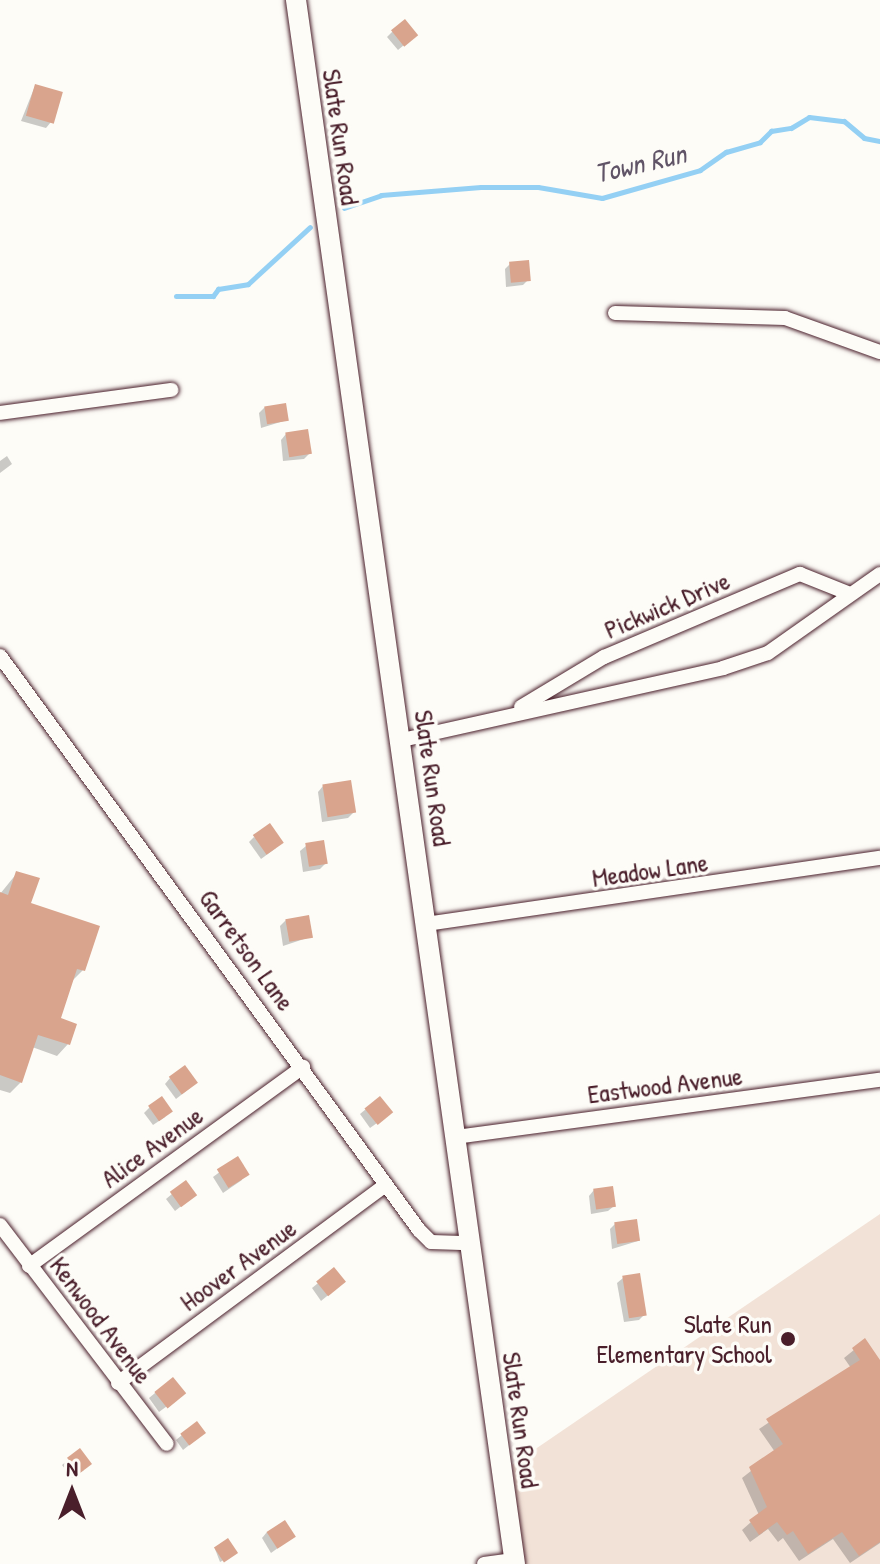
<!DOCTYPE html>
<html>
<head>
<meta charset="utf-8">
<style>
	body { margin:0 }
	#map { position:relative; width:880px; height:1564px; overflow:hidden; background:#fdfcf7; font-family:"Patrick Hand",sans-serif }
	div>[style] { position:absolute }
	.built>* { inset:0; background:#f2e2d7 }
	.shadow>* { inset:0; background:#0003 }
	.stream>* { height:5px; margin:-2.5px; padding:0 2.5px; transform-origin:2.5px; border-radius:2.5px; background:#94d0f4 }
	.building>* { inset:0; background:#d9a48d; transform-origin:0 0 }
	.roads { filter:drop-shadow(0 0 2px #4a1f2b) drop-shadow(0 0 2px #4a1f2b) }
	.street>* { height:14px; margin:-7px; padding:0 7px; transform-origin:7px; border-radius:7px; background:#fdfcf7 }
	.secondary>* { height:20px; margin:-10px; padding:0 10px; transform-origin:10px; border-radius:10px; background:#fdfcf7 }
	.dots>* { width:22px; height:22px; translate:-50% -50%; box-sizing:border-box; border:4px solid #fdfcf7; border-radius:50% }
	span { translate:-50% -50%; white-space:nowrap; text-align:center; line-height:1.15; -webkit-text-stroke:7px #fdfcf7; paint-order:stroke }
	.street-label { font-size:26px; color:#4a1f2b }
	.poi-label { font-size:26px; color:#4a1f2b }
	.right { translate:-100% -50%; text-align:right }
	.water-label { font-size:28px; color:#605467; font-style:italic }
	.north { position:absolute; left:32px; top:1452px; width:80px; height:80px; -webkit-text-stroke:6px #fdfcf7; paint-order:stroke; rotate:0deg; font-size:22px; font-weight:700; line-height:32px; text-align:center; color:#4a1f2b }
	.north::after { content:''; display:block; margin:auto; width:28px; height:36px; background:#4a1f2b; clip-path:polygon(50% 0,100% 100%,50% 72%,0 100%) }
</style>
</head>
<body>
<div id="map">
	<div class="built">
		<i style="clip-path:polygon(880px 1214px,880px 1564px,524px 1564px,512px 1465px)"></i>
	</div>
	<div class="shadow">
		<i style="clip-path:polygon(393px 31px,410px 40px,398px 50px,387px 37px)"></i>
		<i style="clip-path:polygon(35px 86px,51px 122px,46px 128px,21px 121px)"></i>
		<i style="clip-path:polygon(510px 264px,528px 280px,523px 285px,506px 287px,505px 269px)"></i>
		<i style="clip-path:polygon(265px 407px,287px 420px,261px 428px,259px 413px)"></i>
		<i style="clip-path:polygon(286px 434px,310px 453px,304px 459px,283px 461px,281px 440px)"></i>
		<i style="clip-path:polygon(7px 456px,12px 464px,0 473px,0 461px)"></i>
		<i style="clip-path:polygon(323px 786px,354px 812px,348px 818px,322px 822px,318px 792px)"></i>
		<i style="clip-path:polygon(254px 837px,276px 848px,261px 859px,249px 842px)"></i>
		<i style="clip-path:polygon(306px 846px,326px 863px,320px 869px,303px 872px,300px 851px)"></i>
		<i style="clip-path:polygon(17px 873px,29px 904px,83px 970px,71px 982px,58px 1020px,68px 1044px,57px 1056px,32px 1047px,21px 1082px,10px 1093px,0 1090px,0 894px)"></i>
		<i style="clip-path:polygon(286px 920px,310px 937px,283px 946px,280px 926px)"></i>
		<i style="clip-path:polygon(170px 1078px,190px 1088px,176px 1099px,165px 1084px)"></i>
		<i style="clip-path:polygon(150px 1107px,165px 1117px,153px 1125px,144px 1113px)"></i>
		<i style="clip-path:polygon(366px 1109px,384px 1118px,370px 1128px,360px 1114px)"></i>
		<i style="clip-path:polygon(237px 1159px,242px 1180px,223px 1193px,213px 1177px)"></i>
		<i style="clip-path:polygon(185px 1183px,189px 1200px,175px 1211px,166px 1199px)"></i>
		<i style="clip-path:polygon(594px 1190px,614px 1206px,608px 1211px,591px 1214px,589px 1196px)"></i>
		<i style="clip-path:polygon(615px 1224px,638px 1241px,612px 1249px,610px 1229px)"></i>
		<i style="clip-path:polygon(334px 1270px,338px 1287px,321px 1301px,312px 1288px)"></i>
		<i style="clip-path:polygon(623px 1278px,645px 1314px,639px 1320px,624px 1322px,617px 1283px)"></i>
		<i style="clip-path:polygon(865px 1341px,880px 1361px,880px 1543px,850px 1563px,833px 1539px,799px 1561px,783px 1538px,778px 1542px,768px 1529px,750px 1542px,742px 1530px,759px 1515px,742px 1478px,775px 1452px,759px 1429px,851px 1368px,844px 1358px)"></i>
		<i style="clip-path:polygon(155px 1393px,178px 1398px,159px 1412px,149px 1398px)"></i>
		<i style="clip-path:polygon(182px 1435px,198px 1438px,183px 1450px,176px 1440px)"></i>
		<i style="clip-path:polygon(68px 1460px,84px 1470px,72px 1478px,62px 1465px)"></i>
		<i style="clip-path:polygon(267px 1532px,293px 1537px,271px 1553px,262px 1538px)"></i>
		<i style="clip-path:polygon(215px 1549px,233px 1555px,220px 1562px)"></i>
	</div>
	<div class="stream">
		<i style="left:344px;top:208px;width:39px;rotate:-19deg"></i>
		<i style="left:381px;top:195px;width:100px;rotate:-4.6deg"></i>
		<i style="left:481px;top:187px;width:57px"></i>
		<i style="left:538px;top:187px;width:65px;rotate:9.8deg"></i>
		<i style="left:602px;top:198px;width:102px;rotate:-15.9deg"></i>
		<i style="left:700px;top:170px;width:32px;rotate:-35deg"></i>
		<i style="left:726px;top:152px;width:35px;rotate:-16deg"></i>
		<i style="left:760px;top:142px;width:16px;rotate:-45deg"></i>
		<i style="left:771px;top:131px;width:20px;rotate:-9deg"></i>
		<i style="left:791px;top:128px;width:21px;rotate:-31deg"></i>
		<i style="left:809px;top:117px;width:35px;rotate:7deg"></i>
		<i style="left:844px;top:121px;width:26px;rotate:40deg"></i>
		<i style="left:864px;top:138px;width:16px;rotate:11deg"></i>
		<i style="left:176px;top:296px;width:37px"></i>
		<i style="left:213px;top:296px;width:9px;rotate:-54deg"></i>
		<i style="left:218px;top:289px;width:30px;rotate:-9deg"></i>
		<i style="left:248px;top:284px;width:84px;rotate:-42.6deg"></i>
	</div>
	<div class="building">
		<i style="left:405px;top:19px;width:21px;height:18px;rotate:51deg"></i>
		<i style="left:35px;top:84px;width:29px;height:33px;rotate:16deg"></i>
		<i style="left:529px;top:260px;width:21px;height:20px;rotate:85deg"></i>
		<i style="left:286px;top:403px;width:18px;height:22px;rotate:81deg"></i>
		<i style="left:308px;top:429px;width:25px;height:23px;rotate:81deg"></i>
		<i style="left:351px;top:780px;width:33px;height:29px;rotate:81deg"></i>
		<i style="left:270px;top:823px;width:24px;height:21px;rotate:55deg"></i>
		<i style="left:324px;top:840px;width:24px;height:19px;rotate:81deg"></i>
		<i style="clip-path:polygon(16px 871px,40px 878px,31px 903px,100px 926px,85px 971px,77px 969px,61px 1018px,77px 1024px,70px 1045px,38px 1035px,22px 1083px,0 1075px,0 892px,8px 895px)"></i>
		<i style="left:309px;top:915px;width:23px;height:24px;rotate:80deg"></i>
		<i style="left:185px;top:1065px;width:22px;height:20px;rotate:54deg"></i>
		<i style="left:162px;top:1096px;width:19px;height:17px;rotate:55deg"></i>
		<i style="left:380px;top:1096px;width:21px;height:20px;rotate:51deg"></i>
		<i style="left:238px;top:1156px;width:22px;height:25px;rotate:58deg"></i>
		<i style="left:186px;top:1180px;width:19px;height:20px;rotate:54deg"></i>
		<i style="left:613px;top:1186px;width:21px;height:20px;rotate:82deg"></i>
		<i style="left:637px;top:1219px;width:22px;height:23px;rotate:82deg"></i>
		<i style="left:334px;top:1267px;width:19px;height:23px;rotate:51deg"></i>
		<i style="left:640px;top:1273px;width:43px;height:18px;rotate:81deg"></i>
		<i style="clip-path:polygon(865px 1338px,880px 1360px,880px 1542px,859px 1556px,842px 1532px,808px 1554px,793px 1531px,787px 1535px,777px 1522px,759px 1535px,749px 1520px,767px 1507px,749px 1467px,783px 1444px,766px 1419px,860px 1360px,852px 1348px)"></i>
		<i style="left:173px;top:1377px;width:21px;height:24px;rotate:51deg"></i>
		<i style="left:197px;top:1421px;width:15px;height:21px;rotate:53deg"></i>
		<i style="left:80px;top:1448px;width:20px;height:17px;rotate:53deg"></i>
		<i style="left:285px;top:1520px;width:20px;height:22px;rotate:57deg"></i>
		<i style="left:228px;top:1538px;width:18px;height:17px;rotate:56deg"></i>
	</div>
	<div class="roads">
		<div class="street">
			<i style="left:615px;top:313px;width:170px;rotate:1.7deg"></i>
			<i style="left:785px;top:318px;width:101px;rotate:19.7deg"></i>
			<i style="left:0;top:413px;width:173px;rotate:-7.7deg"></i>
			<i style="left:0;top:656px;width:711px;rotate:53.87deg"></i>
			<i style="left:419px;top:1230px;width:17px;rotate:45deg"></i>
			<i style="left:431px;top:1242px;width:38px;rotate:2deg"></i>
			<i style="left:521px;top:707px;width:97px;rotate:-31.1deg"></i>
			<i style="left:604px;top:657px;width:213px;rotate:-23deg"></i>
			<i style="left:800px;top:574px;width:54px;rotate:21.8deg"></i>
			<i style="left:402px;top:740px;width:329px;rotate:-12.6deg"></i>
			<i style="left:723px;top:668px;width:47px;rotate:-18.4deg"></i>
			<i style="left:768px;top:653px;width:137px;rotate:-35.2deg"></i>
			<i style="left:426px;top:924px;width:459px;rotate:-8.3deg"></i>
			<i style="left:456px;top:1137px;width:428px;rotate:-7.7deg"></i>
			<i style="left:0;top:1225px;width:275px;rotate:52.7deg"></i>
			<i style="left:29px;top:1266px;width:339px;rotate:-36deg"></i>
			<i style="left:118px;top:1383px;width:333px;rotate:-36.5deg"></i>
			<i style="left:484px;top:1564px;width:30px;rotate:-8deg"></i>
		</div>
		<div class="secondary">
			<i style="left:296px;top:0;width:1579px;rotate:82.03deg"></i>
		</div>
	</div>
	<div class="dots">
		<i style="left:788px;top:1339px;background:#4a1f2b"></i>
	</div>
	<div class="street-label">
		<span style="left:341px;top:137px;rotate:82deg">Slate Run Road</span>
		<span style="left:667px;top:605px;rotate:-23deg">Pickwick Drive</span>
		<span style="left:433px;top:778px;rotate:82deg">Slate Run Road</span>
		<span style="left:650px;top:870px;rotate:-8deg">Meadow Lane</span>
		<span style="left:247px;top:950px;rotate:54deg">Garretson Lane</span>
		<span style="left:665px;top:1085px;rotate:-7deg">Eastwood Avenue</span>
		<span style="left:152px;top:1147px;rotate:-36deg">Alice Avenue</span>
		<span style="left:238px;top:1265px;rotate:-36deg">Hoover Avenue</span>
		<span style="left:101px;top:1320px;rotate:53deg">Kenwood Avenue</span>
		<span style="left:521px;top:1420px;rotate:82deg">Slate Run Road</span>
	</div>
	<div class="poi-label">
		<span class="right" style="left:772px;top:1339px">Slate Run<br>Elementary School</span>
	</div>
	<div class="water-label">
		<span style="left:640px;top:163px;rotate:-13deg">Town Run</span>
	</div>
	<div class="north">N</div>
</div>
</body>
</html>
